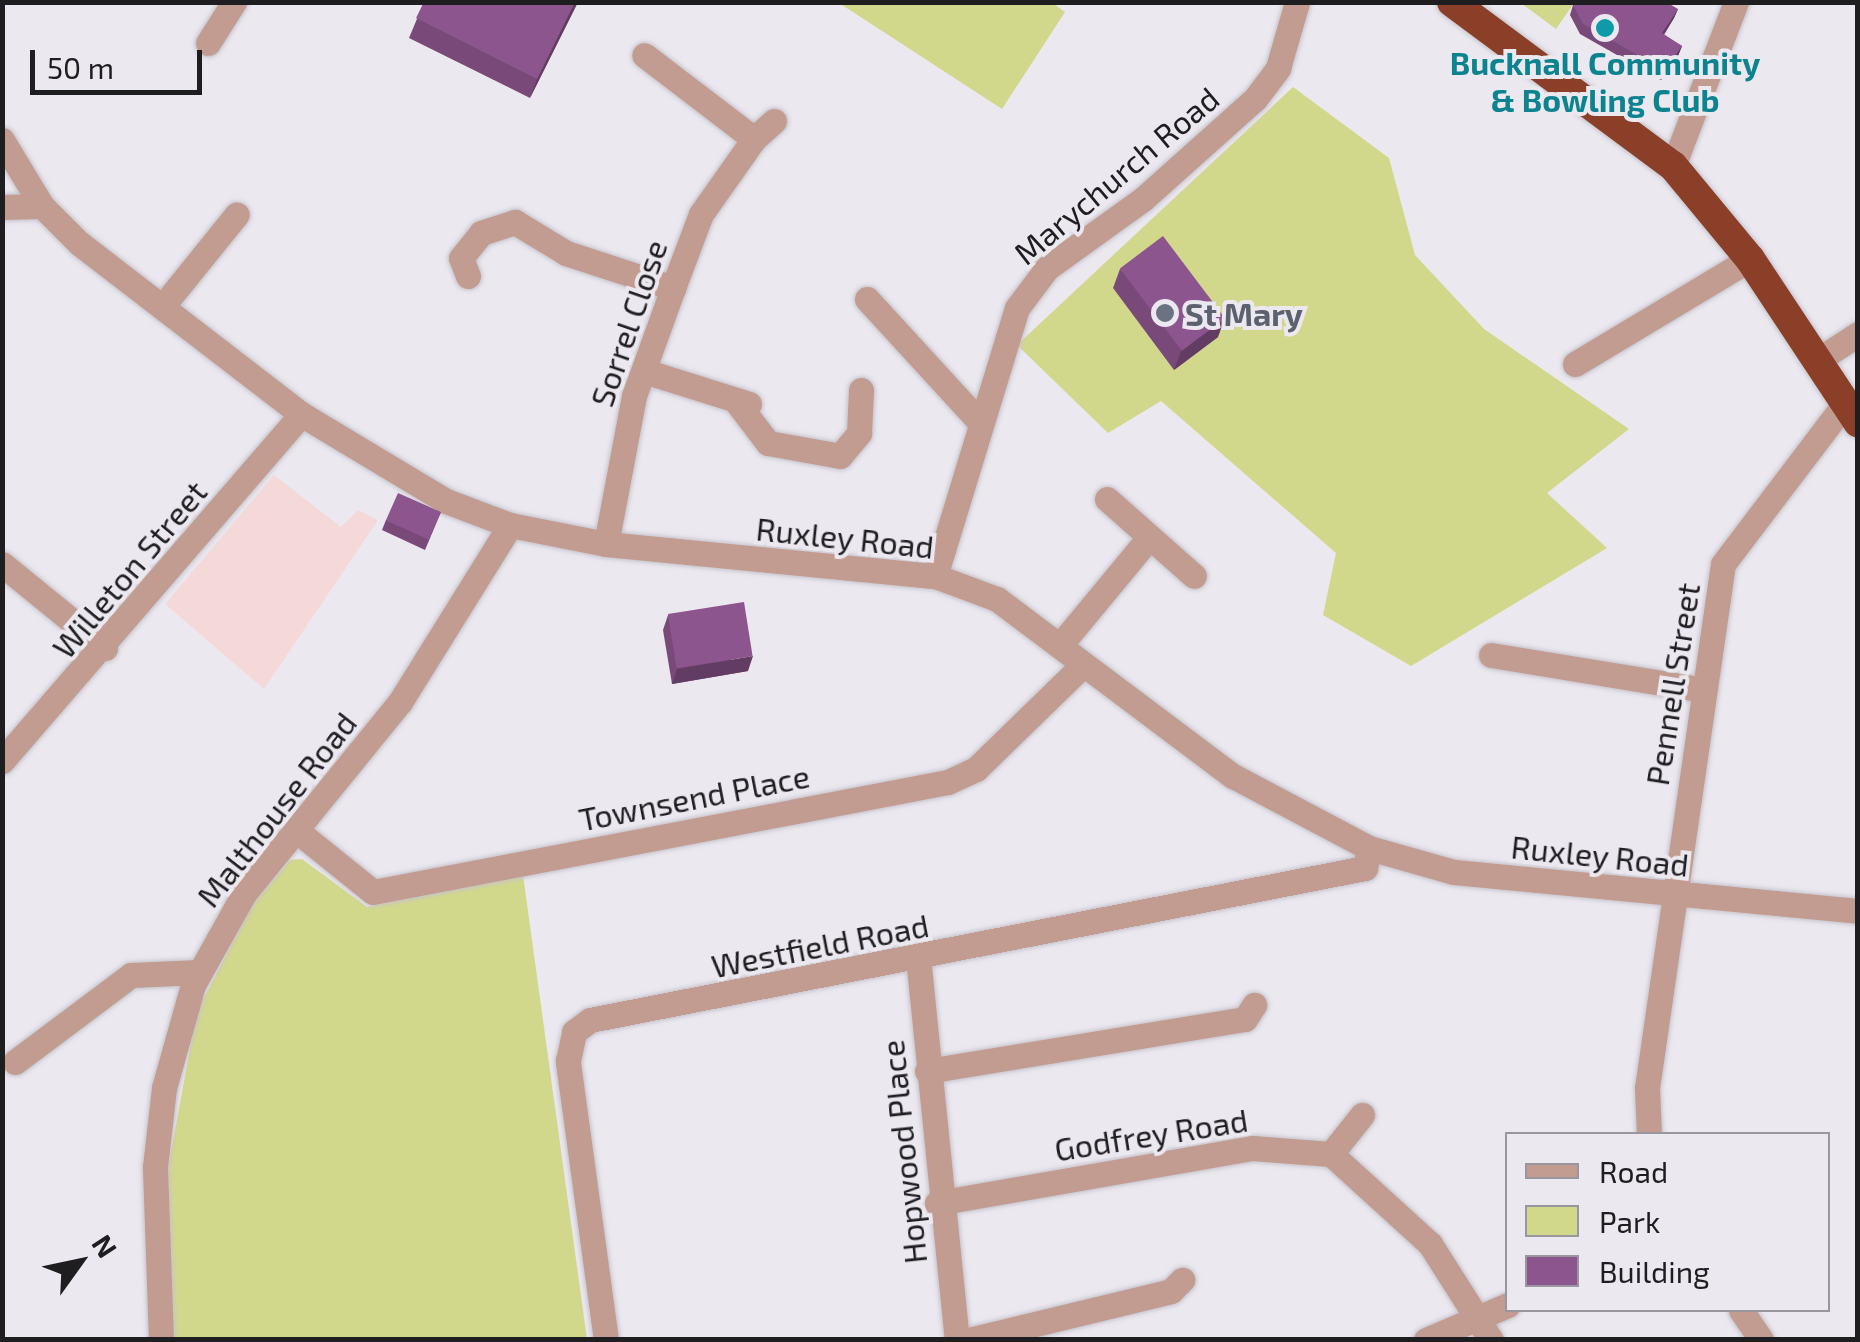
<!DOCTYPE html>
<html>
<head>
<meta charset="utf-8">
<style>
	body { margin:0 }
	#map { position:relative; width:1860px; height:1342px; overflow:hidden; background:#ebe8f0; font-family:"Exo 2",sans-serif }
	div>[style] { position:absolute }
	.education>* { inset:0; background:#f4d9d8 }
	.green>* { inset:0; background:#d2d88b }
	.roads { filter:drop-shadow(0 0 2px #c6c3cb) drop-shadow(0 0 2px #c6c3cb) }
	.minor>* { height:25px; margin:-12.5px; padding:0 12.5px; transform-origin:12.5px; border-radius:12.5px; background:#c29c90 }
	.highway>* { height:30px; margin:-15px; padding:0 15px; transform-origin:15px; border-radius:15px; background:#8b3f29 }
	.wall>* { inset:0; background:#79497a }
	.shaded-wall>* { inset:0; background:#633c63 }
	.building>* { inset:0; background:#8d558e; transform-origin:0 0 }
	.dots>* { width:28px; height:28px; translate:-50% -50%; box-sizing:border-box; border:5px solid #ebe8f0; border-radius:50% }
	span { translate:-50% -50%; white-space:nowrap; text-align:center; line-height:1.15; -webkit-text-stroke:8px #ebe8f0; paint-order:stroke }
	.culture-label { font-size:32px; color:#0d838f; font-weight:700 }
	.street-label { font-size:32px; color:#1e1d20 }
	.worship-label { font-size:32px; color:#5b616d; font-weight:700 }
	.left { translate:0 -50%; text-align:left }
	.frame { position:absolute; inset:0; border:5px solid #1e1d20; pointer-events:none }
	.legend { position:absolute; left:1505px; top:1132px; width:325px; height:180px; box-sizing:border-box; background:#ebe8f0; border:2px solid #99979d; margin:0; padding:12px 18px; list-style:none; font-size:30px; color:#1e1d20 }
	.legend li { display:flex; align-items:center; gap:20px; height:50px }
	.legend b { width:50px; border:2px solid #99979d }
	.north { position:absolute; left:30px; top:1212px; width:100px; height:100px; -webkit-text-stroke:8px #ebe8f0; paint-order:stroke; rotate:57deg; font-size:28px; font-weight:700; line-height:40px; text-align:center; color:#1e1d20 }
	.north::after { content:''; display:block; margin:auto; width:35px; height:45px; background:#1e1d20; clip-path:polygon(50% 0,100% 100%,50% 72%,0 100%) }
	.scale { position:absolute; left:30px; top:50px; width:172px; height:45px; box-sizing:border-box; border:5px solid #1e1d20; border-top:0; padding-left:12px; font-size:30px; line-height:35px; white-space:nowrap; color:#1e1d20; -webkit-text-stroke:8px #ebe8f0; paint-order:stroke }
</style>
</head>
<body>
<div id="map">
	<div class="education">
		<i style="clip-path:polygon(274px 475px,341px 527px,358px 510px,378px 520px,264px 689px,165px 604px)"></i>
	</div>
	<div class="green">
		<i style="clip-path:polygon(1051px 2px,1065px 12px,1002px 109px,839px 3px)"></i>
		<i style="clip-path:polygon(1521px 3px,1574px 3px,1556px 29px)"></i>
		<i style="clip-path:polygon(1293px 87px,1389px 158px,1415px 255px,1484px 329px,1629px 429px,1547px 493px,1607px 548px,1411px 666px,1323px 615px,1336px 553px,1161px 401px,1108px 433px,1017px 345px)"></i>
		<i style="clip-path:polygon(302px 859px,367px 907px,523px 875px,587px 1339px,173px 1340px,166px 1179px,197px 1011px,252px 905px,290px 860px)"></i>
	</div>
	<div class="roads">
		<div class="minor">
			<i style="left:208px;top:43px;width:49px;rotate:-57.6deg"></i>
			<i style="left:754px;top:139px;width:27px;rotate:-42deg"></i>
			<i style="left:2px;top:140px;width:77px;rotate:58.8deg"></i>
			<i style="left:42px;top:206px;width:52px;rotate:45deg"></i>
			<i style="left:79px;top:243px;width:280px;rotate:37.6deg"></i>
			<i style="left:301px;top:414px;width:169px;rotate:31deg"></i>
			<i style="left:446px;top:501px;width:68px;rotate:20.6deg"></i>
			<i style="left:510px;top:525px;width:98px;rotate:11.2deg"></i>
			<i style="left:606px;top:544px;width:331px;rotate:5.6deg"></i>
			<i style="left:935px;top:576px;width:66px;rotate:20.4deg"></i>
			<i style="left:997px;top:599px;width:295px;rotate:36.9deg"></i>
			<i style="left:1233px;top:776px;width:154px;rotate:27.9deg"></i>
			<i style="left:1369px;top:848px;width:88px;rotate:15.8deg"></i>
			<i style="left:1454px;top:872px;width:406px;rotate:5.5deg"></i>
			<i style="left:1673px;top:166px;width:176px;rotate:-69deg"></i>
			<i style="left:2px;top:207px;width:40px;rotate:-1.4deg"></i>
			<i style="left:468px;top:276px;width:19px;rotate:-111deg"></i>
			<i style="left:461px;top:258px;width:32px;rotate:-51deg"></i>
			<i style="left:481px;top:233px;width:36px;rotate:-18deg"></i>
			<i style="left:515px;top:222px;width:60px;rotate:31.3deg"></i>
			<i style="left:566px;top:253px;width:113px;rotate:18.1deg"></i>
			<i style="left:867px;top:299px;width:163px;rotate:47.5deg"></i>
			<i style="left:162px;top:307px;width:119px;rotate:-51.1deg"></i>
			<i style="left:1818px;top:360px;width:48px;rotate:-33deg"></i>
			<i style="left:1575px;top:364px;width:204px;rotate:-31deg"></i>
			<i style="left:644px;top:371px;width:110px;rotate:17.4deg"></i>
			<i style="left:735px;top:400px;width:54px;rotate:52.5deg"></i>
			<i style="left:768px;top:443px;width:73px;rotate:10.2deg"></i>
			<i style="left:840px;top:456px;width:30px;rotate:-50deg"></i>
			<i style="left:859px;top:433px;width:43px;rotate:-87.3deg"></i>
			<i style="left:1107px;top:499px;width:116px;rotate:41.5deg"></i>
			<i style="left:606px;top:544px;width:151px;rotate:-79.3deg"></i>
			<i style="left:634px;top:396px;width:115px;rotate:-70.1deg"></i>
			<i style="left:673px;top:288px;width:79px;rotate:-69.3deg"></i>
			<i style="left:701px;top:214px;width:92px;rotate:-54.8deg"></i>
			<i style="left:754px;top:139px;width:138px;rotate:-142.6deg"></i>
			<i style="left:2px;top:564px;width:133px;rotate:39.2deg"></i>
			<i style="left:935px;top:576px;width:280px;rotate:-73deg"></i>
			<i style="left:1017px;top:308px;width:50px;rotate:-53.1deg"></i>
			<i style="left:1047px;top:268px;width:118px;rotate:-35.7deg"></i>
			<i style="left:1143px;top:199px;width:150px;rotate:-41.8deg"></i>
			<i style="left:1255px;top:99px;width:39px;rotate:-53deg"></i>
			<i style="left:1278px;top:68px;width:69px;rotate:-73.9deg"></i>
			<i style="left:1061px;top:644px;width:136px;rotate:-50.4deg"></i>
			<i style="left:1491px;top:655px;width:211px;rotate:9.3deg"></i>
			<i style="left:2px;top:761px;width:458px;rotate:-49.2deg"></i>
			<i style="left:297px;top:831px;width:97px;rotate:38.8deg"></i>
			<i style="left:373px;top:892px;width:585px;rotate:-10.83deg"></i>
			<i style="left:948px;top:782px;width:31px;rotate:-25deg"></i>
			<i style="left:976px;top:769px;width:148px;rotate:-44.2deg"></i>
			<i style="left:918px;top:957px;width:385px;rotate:84.2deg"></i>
			<i style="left:15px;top:1062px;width:145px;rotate:-36.9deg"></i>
			<i style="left:131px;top:975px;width:69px;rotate:-2.5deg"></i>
			<i style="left:927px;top:1071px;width:322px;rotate:-9.3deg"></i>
			<i style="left:1245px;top:1019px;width:17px;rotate:-57deg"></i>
			<i style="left:1649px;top:1134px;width:46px;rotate:-92.5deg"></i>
			<i style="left:1647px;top:1088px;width:529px;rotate:-81.75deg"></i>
			<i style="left:1723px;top:564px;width:202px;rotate:-52.8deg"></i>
			<i style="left:1331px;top:1154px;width:50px;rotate:-51.5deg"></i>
			<i style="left:937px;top:1203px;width:320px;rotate:-9.9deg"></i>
			<i style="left:1252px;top:1148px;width:79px;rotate:4.3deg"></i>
			<i style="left:1331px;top:1154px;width:134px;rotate:42.3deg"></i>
			<i style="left:1430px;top:1244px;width:114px;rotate:57.6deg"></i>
			<i style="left:1741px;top:1310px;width:36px;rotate:56deg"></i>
			<i style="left:161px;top:1340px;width:173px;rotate:-92deg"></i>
			<i style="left:155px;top:1167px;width:80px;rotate:-83.5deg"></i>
			<i style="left:164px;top:1088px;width:107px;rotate:-74.3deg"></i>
			<i style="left:193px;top:985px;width:103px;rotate:-60.9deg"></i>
			<i style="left:243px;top:895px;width:249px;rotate:-50.9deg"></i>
			<i style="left:400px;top:702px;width:208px;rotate:-58.1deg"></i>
			<i style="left:606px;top:1340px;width:282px;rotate:-97.8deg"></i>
			<i style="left:568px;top:1061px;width:30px;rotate:-78deg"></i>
			<i style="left:574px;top:1032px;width:20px;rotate:-37deg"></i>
			<i style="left:590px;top:1020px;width:790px;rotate:-11.1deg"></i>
			<i style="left:1365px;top:868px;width:20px;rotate:-79deg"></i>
			<i style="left:969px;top:1340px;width:208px;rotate:-13.6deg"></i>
			<i style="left:1171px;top:1291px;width:16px;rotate:-45deg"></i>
			<i style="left:1426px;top:1340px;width:89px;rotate:-23.1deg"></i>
		</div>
		<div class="highway">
			<i style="left:1452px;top:2px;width:275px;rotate:36.6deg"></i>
			<i style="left:1673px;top:166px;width:121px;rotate:50.4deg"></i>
			<i style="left:1750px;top:259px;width:196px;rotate:56.5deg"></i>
		</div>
	</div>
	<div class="wall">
		<i style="clip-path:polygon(424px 2px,578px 2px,530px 98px,409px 38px)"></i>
		<i style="clip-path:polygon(1573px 5px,1678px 9px,1674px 18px,1664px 35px,1682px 46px,1678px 56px,1661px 80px,1580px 34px,1570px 15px)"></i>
		<i style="clip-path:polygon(1120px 269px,1218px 337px,1174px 370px,1113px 288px)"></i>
		<i style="clip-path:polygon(441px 512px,425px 550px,382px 530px,386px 520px)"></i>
		<i style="clip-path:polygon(668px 615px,748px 671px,672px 684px,663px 630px)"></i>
	</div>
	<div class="shaded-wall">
		<i style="clip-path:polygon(575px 2px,578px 2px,530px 98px,537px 79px)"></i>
		<i style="clip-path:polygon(1678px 9px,1674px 18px,1658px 43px,1662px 33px)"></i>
		<i style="clip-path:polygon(1682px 46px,1678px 56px,1661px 80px,1664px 70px)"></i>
		<i style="clip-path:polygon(1225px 318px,1218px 337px,1174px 370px,1181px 351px)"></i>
		<i style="clip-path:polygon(753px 656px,748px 671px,672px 684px,677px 669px)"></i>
	</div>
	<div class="building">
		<i style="clip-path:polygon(424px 2px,575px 2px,537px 79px,416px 18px)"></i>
		<i style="clip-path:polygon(1575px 2px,1666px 2px,1678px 9px,1662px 33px,1682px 46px,1664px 70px,1583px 24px,1573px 5px)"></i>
		<i style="left:1163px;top:236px;width:103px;height:54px;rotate:53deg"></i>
		<i style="left:398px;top:493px;width:47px;height:30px;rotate:24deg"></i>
		<i style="left:744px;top:602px;width:55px;height:77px;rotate:81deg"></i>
	</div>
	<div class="dots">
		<i style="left:1605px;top:28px;background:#0f9aa8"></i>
		<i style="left:1165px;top:313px;background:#6b7280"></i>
	</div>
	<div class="culture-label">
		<span style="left:1605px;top:81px">Bucknall Community<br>&amp; Bowling Club</span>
	</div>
	<div class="street-label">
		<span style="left:1116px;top:175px;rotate:-40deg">Marychurch Road</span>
		<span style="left:628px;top:323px;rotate:-71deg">Sorrel Close</span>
		<span style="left:845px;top:537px;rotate:6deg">Ruxley Road</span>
		<span style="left:129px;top:569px;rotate:-50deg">Willeton Street</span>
		<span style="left:1672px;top:684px;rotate:-81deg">Pennell Street</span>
		<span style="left:694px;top:797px;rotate:-11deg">Townsend Place</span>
		<span style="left:276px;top:809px;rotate:-52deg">Malthouse Road</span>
		<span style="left:1600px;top:855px;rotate:6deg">Ruxley Road</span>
		<span style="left:820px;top:945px;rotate:-11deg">Westfield Road</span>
		<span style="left:1151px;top:1134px;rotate:-9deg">Godfrey Road</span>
		<span style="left:903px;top:1152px;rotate:-96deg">Hopwood Place</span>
	</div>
	<div class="worship-label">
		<span class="left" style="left:1185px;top:313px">St Mary</span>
	</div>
	<div class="frame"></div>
	<ul class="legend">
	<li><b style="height:12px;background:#c29c90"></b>Road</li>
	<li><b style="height:28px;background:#d2d88b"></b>Park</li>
	<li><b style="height:28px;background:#8d558e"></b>Building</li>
	</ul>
	<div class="north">N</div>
	<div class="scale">50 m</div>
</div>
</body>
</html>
